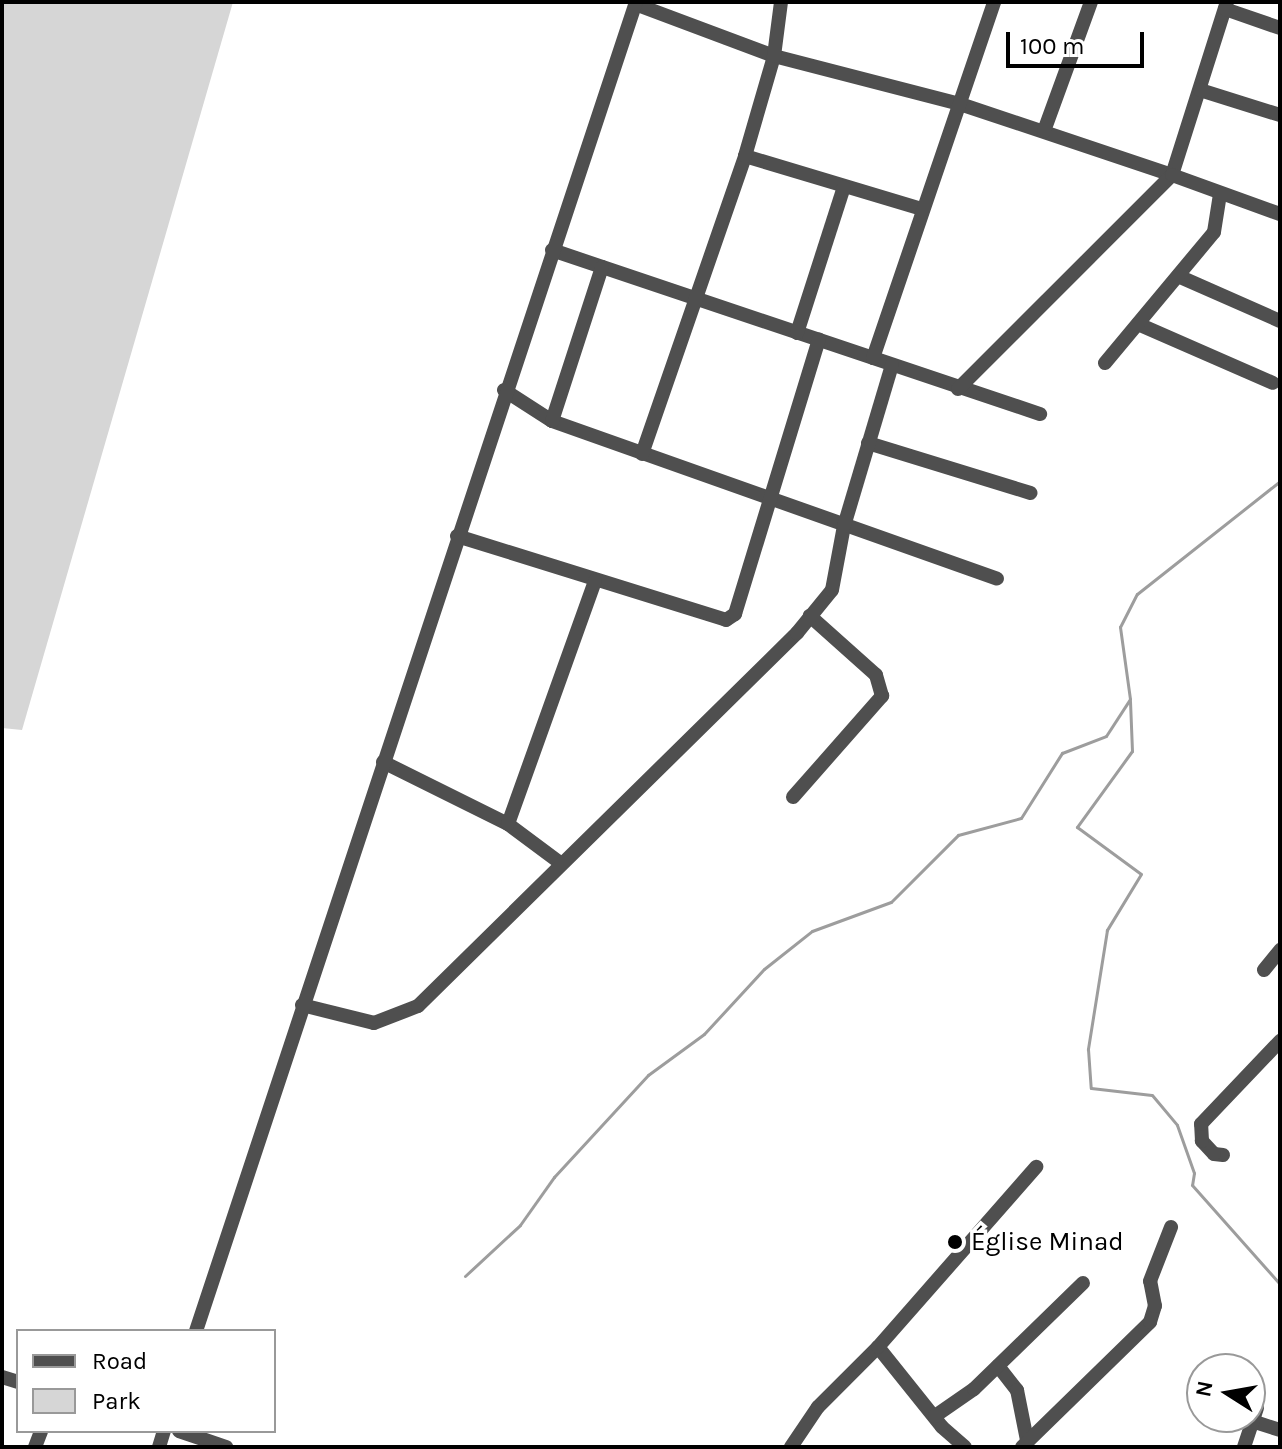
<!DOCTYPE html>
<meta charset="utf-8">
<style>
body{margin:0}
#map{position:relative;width:1282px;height:1449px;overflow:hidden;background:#fff;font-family:Karla,sans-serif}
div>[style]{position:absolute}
.green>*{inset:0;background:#d6d6d6}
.stream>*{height:3px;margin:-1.5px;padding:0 1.5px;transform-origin:1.5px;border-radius:1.5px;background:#9d9d9d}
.minor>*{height:14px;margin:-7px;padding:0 7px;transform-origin:7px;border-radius:7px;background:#4f4f4f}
.dots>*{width:22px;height:22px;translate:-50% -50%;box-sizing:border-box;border:4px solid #fff;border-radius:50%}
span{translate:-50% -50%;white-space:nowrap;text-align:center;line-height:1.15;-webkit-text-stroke:7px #fff;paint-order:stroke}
.poi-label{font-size:26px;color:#000}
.left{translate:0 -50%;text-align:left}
.frame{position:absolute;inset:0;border:4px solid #000;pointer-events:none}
.legend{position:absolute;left:16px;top:1329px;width:260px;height:104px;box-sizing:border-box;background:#fff;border:2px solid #999;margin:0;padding:10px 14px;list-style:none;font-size:24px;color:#000}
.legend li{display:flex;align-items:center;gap:16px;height:40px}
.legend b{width:40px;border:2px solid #999}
.north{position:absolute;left:1186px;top:1353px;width:80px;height:80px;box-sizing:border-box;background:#fff;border:2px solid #999;border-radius:50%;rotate:281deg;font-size:22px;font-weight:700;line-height:32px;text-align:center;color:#000}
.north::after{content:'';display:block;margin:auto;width:28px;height:36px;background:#000;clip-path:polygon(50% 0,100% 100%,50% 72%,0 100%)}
.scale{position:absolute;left:1006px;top:32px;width:138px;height:36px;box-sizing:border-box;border:4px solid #000;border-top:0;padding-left:10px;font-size:24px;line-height:28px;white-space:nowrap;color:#000;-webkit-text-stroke:6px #fff;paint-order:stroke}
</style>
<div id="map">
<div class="green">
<i style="clip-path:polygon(2px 2px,233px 2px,22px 730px,2px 728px)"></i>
</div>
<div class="stream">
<i style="left:1130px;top:701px;width:50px;rotate:87.7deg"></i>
<i style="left:1132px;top:751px;width:94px;rotate:125.9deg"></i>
<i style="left:1077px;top:827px;width:79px;rotate:36.3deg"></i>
<i style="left:1141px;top:874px;width:66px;rotate:121.3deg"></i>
<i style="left:1107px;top:930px;width:121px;rotate:99.1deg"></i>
<i style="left:1088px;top:1049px;width:39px;rotate:86deg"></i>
<i style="left:1091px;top:1088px;width:61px;rotate:6.5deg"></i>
<i style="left:1152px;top:1095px;width:39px;rotate:50deg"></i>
<i style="left:1177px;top:1125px;width:51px;rotate:70.5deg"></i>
<i style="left:1194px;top:1173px;width:12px;rotate:99deg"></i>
<i style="left:1192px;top:1185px;width:132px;rotate:48.4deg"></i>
<i style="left:465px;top:1276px;width:75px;rotate:-42.8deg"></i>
<i style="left:520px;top:1225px;width:59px;rotate:-54.7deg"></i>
<i style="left:554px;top:1177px;width:139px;rotate:-47.3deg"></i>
<i style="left:648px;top:1075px;width:69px;rotate:-36.2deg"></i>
<i style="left:704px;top:1034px;width:88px;rotate:-47.3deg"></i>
<i style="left:764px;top:969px;width:61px;rotate:-38.4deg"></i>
<i style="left:812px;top:931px;width:84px;rotate:-20.2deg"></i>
<i style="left:891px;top:902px;width:95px;rotate:-45deg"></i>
<i style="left:958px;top:835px;width:65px;rotate:-15.1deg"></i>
<i style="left:1021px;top:818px;width:77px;rotate:-57.8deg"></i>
<i style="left:1062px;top:753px;width:47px;rotate:-21.1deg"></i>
<i style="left:1106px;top:736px;width:44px;rotate:-57deg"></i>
<i style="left:1130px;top:699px;width:73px;rotate:-97.9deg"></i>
<i style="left:1120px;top:627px;width:37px;rotate:-63deg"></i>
<i style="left:1137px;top:594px;width:182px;rotate:-38.3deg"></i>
</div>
<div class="minor">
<i style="left:635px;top:4px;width:148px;rotate:20.5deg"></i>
<i style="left:774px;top:56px;width:192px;rotate:14.5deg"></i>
<i style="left:960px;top:104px;width:224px;rotate:18.5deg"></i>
<i style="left:1172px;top:175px;width:182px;rotate:-72.4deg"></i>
<i style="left:1225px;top:9px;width:58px;rotate:19.1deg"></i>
<i style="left:1200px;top:90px;width:84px;rotate:17.4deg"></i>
<i style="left:1044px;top:131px;width:137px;rotate:-70deg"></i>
<i style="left:745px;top:156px;width:185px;rotate:16.7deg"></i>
<i style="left:552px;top:250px;width:515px;rotate:18.58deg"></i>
<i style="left:1178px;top:276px;width:111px;rotate:23.8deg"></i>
<i style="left:1138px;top:324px;width:147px;rotate:23.6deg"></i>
<i style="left:797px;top:333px;width:153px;rotate:-72.2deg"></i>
<i style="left:873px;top:358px;width:376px;rotate:-71.2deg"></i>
<i style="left:1105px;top:363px;width:170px;rotate:-50.2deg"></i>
<i style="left:1214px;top:232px;width:39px;rotate:-81deg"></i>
<i style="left:958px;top:389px;width:303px;rotate:-45deg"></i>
<i style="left:1172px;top:175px;width:115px;rotate:19.9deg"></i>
<i style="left:504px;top:390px;width:57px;rotate:32.9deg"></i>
<i style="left:552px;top:421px;width:472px;rotate:19.5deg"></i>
<i style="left:552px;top:421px;width:162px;rotate:-72deg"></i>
<i style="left:868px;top:443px;width:170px;rotate:17.1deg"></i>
<i style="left:642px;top:454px;width:315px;rotate:-70.9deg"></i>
<i style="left:745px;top:156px;width:104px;rotate:-73.8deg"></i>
<i style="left:774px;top:56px;width:54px;rotate:-82.6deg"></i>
<i style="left:457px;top:536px;width:282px;rotate:17.3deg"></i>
<i style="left:726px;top:620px;width:11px;rotate:-34deg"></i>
<i style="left:735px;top:614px;width:287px;rotate:-73deg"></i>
<i style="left:383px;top:762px;width:140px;rotate:26.4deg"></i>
<i style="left:508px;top:824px;width:64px;rotate:36.7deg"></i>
<i style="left:793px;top:797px;width:135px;rotate:-48.6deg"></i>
<i style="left:882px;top:696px;width:22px;rotate:-106deg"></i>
<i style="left:876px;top:675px;width:89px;rotate:-138.2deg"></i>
<i style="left:508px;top:824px;width:258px;rotate:-70.3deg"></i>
<i style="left:1264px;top:970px;width:26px;rotate:-51deg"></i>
<i style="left:302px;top:1005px;width:74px;rotate:14deg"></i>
<i style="left:374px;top:1023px;width:47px;rotate:-21.1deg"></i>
<i style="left:418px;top:1006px;width:532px;rotate:-44.54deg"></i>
<i style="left:797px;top:633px;width:55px;rotate:-50.9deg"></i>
<i style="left:832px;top:590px;width:65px;rotate:-79.4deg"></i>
<i style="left:844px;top:526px;width:168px;rotate:-73.4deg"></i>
<i style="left:1223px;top:1155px;width:9px;rotate:-174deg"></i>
<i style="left:1214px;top:1154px;width:18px;rotate:-133deg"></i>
<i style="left:1202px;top:1141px;width:17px;rotate:-93deg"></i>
<i style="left:1201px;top:1124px;width:115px;rotate:-46.4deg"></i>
<i style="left:196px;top:1331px;width:1400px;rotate:-71.68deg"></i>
<i style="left:878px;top:1347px;width:102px;rotate:51.3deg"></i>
<i style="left:942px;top:1427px;width:30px;rotate:41deg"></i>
<i style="left:998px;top:1366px;width:31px;rotate:52deg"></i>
<i style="left:1017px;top:1390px;width:51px;rotate:78.7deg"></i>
<i style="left:2px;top:1377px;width:17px;rotate:17deg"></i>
<i style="left:935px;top:1416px;width:47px;rotate:-34.7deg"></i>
<i style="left:974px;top:1389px;width:152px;rotate:-44.2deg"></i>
<i style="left:1252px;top:1421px;width:29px;rotate:18deg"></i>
<i style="left:179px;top:1431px;width:50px;rotate:18.8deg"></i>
<i style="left:35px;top:1447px;width:17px;rotate:-69deg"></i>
<i style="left:159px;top:1447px;width:17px;rotate:-73deg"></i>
<i style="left:791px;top:1447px;width:48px;rotate:-56deg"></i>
<i style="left:818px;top:1407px;width:85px;rotate:-45deg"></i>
<i style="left:878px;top:1347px;width:240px;rotate:-48.7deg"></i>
<i style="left:1022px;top:1447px;width:179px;rotate:-44.3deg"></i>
<i style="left:1150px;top:1322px;width:17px;rotate:-73deg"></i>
<i style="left:1155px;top:1306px;width:25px;rotate:-101deg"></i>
<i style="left:1150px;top:1281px;width:58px;rotate:-68.7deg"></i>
<i style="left:1244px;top:1447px;width:41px;rotate:-71.6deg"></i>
</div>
<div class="dots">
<i style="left:955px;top:1242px;background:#000"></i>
</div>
<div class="poi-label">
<span class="left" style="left:971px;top:1242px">Église Minad</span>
</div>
<div class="frame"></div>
<ul class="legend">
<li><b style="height:10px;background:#4f4f4f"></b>Road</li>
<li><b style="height:22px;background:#d6d6d6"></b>Park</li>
</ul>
<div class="north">N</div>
<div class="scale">100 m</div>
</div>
